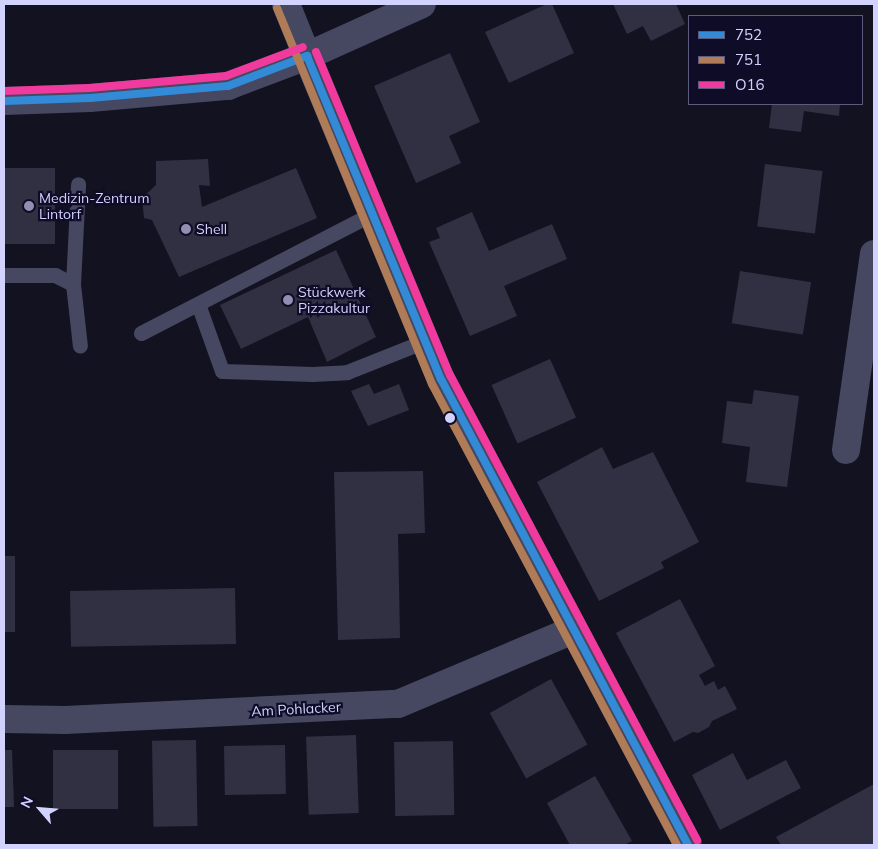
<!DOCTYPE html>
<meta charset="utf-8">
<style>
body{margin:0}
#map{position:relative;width:878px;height:849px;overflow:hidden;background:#131220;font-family:Mulish,sans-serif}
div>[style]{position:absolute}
.building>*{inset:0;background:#313042;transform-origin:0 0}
.service>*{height:15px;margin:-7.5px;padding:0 7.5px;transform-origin:7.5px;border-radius:7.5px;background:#464761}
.minor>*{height:28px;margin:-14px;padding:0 14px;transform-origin:14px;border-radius:14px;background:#464761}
.tertiary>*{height:28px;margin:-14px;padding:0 14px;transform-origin:14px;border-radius:14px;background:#464761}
.bus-1>*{height:8px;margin:-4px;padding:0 4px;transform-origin:4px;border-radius:4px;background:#338bd7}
.bus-2>*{height:8px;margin:-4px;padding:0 4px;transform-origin:4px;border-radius:4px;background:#b07c57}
.bus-3>*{height:8px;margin:-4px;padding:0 4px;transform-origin:4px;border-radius:4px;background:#f13a9d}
.dots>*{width:14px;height:14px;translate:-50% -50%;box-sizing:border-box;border:2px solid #0e0c26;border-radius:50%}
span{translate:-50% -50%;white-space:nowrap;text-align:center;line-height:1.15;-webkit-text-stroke:4.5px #0e0c26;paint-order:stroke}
.poi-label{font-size:14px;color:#d2d2ff}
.left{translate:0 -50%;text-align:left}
.street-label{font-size:14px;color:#d2d2ff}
.frame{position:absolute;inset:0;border:5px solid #d2d2ff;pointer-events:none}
.legend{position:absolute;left:688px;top:15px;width:175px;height:90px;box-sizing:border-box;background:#0e0c26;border:1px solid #5c5b7d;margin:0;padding:6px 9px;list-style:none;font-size:15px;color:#d2d2ff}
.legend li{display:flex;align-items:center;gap:10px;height:25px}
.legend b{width:25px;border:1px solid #5c5b7d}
.north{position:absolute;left:15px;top:784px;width:50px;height:50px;-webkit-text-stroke:4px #0e0c26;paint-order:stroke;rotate:297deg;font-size:14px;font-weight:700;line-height:20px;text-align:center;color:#d2d2ff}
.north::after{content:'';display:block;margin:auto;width:18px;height:22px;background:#d2d2ff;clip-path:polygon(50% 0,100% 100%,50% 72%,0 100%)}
</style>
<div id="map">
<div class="building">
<i style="clip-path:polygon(547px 4px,552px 4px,574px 53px,509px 83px,485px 32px)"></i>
<i style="clip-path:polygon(613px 4px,676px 4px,685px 24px,651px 41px,643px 26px,627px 34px)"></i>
<i style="clip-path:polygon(450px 53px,480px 122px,449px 136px,461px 163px,416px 183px,374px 86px)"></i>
<i style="clip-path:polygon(772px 104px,840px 104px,839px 116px,804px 111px,801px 132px,769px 128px)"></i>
<i style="clip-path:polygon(208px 159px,210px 186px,199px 185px,202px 207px,296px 168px,317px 218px,179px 277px,152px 220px,144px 218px,142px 198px,156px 185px,156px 161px)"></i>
<i style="left:765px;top:164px;width:58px;height:63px;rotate:7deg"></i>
<i style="left:4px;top:168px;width:51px;height:76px"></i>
<i style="clip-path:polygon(472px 212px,489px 251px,552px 224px,567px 259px,504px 286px,517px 316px,470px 336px,429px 242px,440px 238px,436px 228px)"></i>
<i style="clip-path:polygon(336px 250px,376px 337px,327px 362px,308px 317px,241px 349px,220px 305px)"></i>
<i style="left:740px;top:271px;width:72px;height:53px;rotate:9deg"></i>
<i style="left:550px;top:359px;width:64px;height:64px;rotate:66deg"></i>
<i style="clip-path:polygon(369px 384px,374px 394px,399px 384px,409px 410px,368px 426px,351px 391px)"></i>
<i style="clip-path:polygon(754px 390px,799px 396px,787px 487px,746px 482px,750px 447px,722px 443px,727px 401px,752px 404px)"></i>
<i style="clip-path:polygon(602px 447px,613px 469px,653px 452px,699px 542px,661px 562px,664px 568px,599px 601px,537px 482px)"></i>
<i style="clip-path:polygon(423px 471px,425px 533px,398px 534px,400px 638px,338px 640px,334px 472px)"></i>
<i style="left:4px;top:556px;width:11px;height:76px"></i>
<i style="left:235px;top:588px;width:56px;height:165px;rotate:89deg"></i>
<i style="clip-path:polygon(680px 599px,715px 666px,699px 675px,705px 686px,714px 681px,718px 690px,725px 686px,737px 709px,712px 721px,709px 727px,698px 733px,693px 732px,674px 742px,616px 633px)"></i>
<i style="left:551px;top:679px;width:75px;height:70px;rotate:61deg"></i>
<i style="left:356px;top:735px;width:78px;height:50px;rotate:88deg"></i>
<i style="left:196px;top:740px;width:86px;height:44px;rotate:89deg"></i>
<i style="left:453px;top:741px;width:74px;height:59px;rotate:89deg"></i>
<i style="left:285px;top:745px;width:49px;height:61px;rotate:89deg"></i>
<i style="clip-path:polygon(4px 750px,12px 750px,14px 807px,4px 807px)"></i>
<i style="left:53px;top:750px;width:65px;height:59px"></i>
<i style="clip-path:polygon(733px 753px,747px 780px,786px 760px,801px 788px,720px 830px,692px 775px)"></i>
<i style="clip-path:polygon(595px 776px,632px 841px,624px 845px,570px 845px,547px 803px)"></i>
<i style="clip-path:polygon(874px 784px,874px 845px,781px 845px,776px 837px)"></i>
</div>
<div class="service">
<i style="left:4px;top:275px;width:51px"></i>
<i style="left:55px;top:275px;width:20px;rotate:27deg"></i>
<i style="left:73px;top:284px;width:62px;rotate:83.6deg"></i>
<i style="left:73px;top:284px;width:100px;rotate:-87.1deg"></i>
<i style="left:198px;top:304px;width:71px;rotate:70.3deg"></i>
<i style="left:222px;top:371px;width:90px;rotate:1.9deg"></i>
<i style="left:312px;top:374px;width:35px;rotate:-3deg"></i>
<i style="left:347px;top:372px;width:84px;rotate:-21.7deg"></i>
<i style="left:141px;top:333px;width:260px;rotate:-27.3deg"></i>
</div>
<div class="minor">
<i style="left:286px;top:4px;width:56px;rotate:68deg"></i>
<i style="left:307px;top:56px;width:126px;rotate:-24.3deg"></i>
<i style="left:846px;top:450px;width:198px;rotate:-81.9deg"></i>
<i style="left:4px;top:719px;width:61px;rotate:0.9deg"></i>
<i style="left:65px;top:720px;width:333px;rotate:-2.8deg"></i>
<i style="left:398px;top:704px;width:190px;rotate:-22.9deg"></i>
</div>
<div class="tertiary">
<i style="left:4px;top:101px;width:86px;rotate:-2deg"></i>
<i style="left:90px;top:98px;width:139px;rotate:-5deg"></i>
<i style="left:228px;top:86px;width:85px;rotate:-20.8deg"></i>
<i style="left:307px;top:56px;width:350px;rotate:67.5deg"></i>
<i style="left:441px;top:379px;width:527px;rotate:62.07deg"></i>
</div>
<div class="bus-1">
<i style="left:307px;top:56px;width:350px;rotate:67.5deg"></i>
<i style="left:441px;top:379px;width:527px;rotate:62.07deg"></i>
<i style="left:4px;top:101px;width:86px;rotate:-2deg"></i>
<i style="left:90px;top:98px;width:139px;rotate:-5deg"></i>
<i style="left:228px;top:86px;width:85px;rotate:-20.8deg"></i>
</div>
<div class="bus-2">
<i style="left:277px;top:8px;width:407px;rotate:67.6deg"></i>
<i style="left:432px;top:384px;width:522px;rotate:62.01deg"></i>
</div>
<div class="bus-3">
<i style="left:316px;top:52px;width:350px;rotate:67.5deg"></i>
<i style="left:450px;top:375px;width:527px;rotate:62.02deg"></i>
<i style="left:4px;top:91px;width:85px;rotate:-2deg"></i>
<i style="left:89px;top:88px;width:138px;rotate:-5deg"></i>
<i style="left:226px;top:76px;width:82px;rotate:-20.6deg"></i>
</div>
<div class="dots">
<i style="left:29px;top:206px;background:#8f8fb1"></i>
<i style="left:186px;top:229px;background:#8f8fb1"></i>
<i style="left:288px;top:300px;background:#8f8fb1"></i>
<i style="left:450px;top:418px;background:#d2d2ff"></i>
</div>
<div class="poi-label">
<span class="left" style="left:39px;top:206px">Medizin-Zentrum<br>Lintorf</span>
<span class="left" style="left:196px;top:229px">Shell</span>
<span class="left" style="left:298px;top:300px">Stückwerk<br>Pizzakultur</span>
</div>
<div class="street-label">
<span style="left:296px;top:709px;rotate:-3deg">Am Pohlacker</span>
</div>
<div class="frame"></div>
<ul class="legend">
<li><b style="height:6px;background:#338bd7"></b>752</li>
<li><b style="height:6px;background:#b07c57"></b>751</li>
<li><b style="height:6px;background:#f13a9d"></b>O16</li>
</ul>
<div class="north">N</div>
</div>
